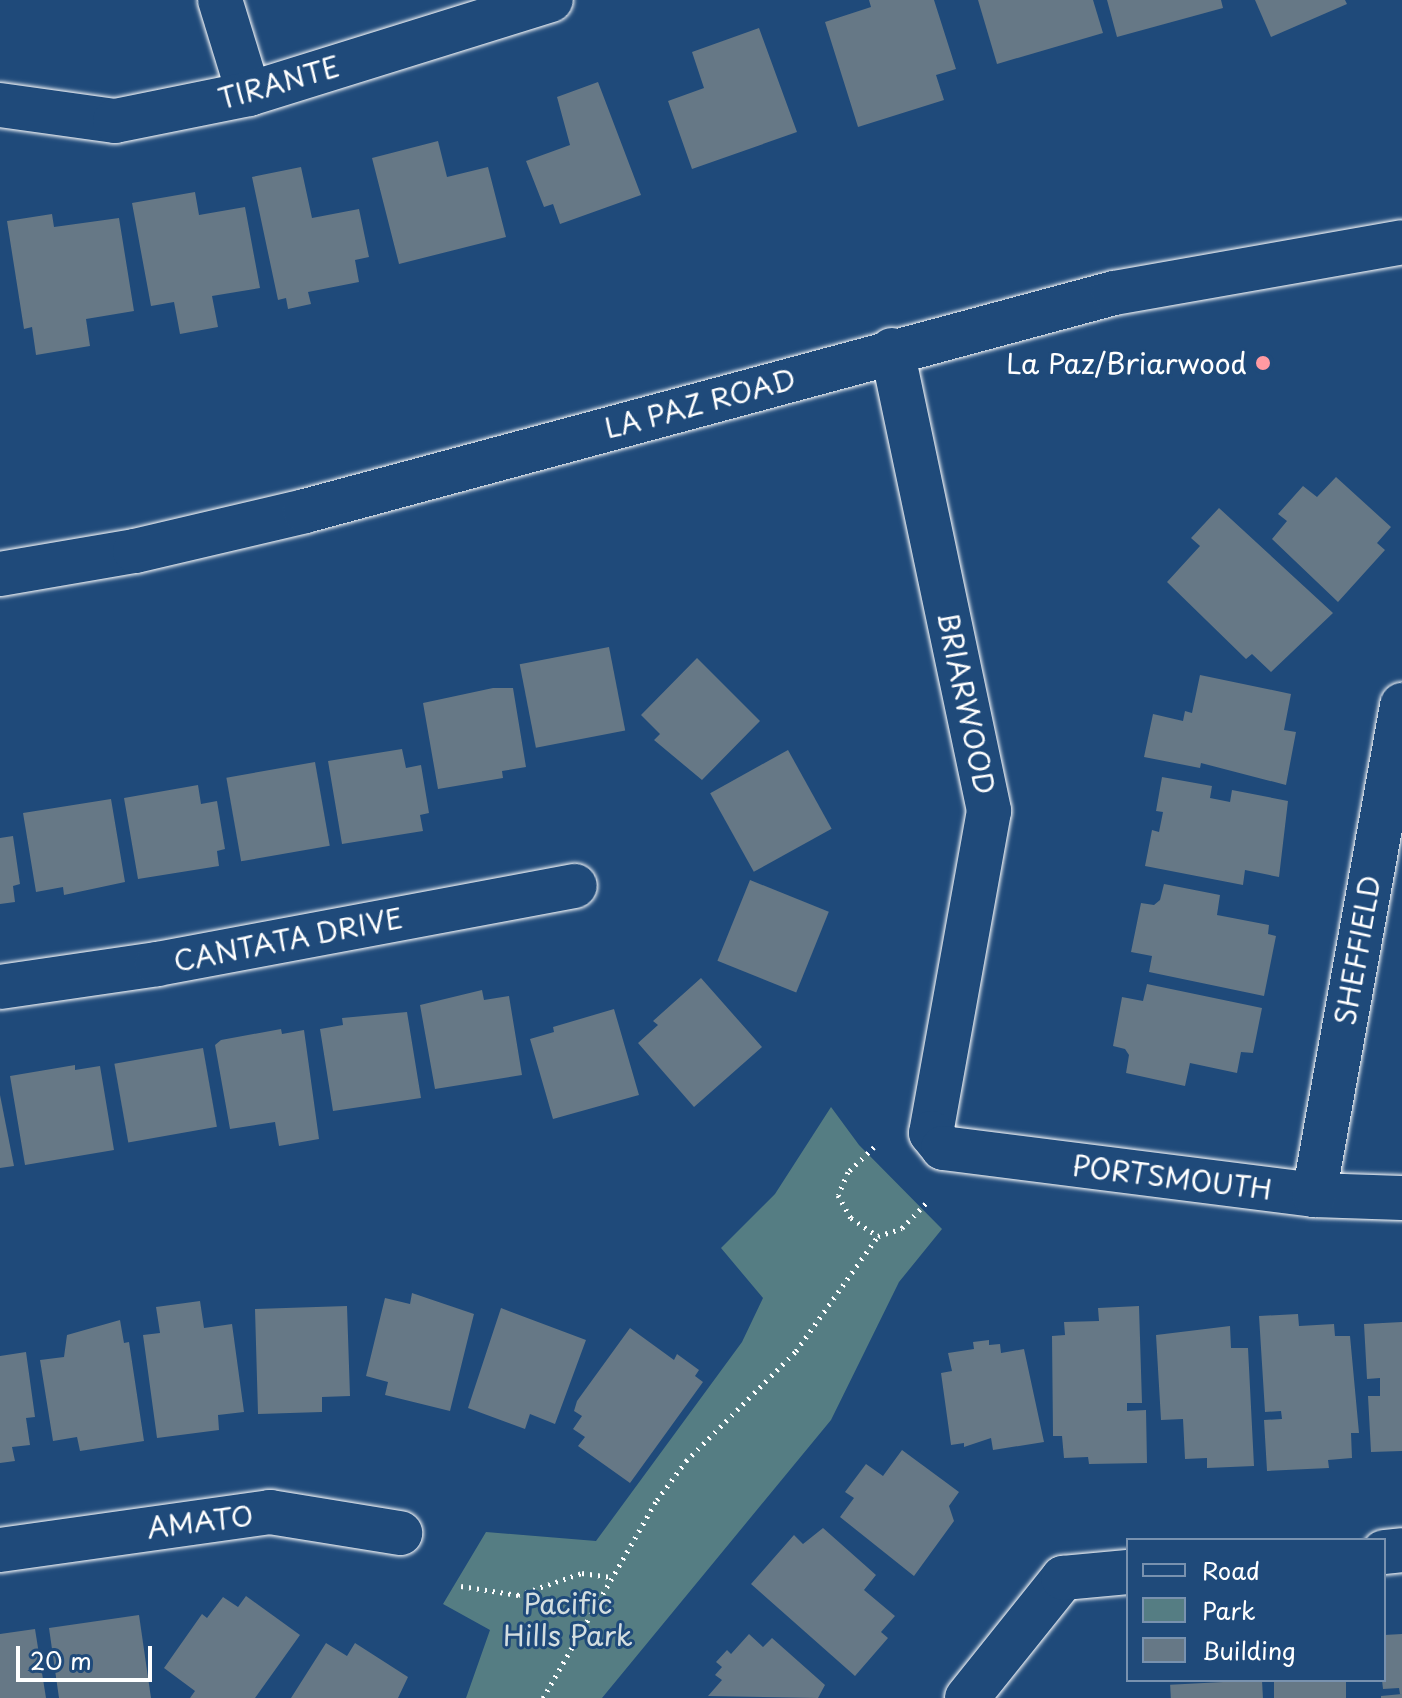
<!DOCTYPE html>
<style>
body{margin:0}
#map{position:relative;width:1402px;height:1698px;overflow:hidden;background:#1f4a7a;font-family:"Playpen Sans",sans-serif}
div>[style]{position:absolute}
.green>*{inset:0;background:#557d83}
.building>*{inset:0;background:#667886;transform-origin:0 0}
.path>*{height:5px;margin-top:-2.5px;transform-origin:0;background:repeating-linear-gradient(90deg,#fff 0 2px,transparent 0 8px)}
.roads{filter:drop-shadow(0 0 2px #fff) drop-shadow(0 0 2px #fff)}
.minor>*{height:44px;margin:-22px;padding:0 22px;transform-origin:22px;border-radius:22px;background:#1f4a7a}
.major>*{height:44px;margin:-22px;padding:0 22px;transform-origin:22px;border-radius:22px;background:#1f4a7a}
.dots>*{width:22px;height:22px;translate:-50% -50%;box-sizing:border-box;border:4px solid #1f4a7a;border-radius:50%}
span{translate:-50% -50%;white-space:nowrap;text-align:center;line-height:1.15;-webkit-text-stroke:6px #1f4a7a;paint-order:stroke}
.street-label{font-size:28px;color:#fff}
.poi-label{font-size:28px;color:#fff}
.right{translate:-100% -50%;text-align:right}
.park-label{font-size:28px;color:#d4dee0}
.legend{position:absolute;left:1126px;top:1538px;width:260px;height:144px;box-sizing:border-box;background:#1f4a7a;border:2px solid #7992af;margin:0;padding:10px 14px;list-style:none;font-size:24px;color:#fff}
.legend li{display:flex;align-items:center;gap:16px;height:40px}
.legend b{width:40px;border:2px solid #7992af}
.scale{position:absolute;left:16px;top:1646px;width:136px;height:36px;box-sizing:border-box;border:4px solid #fff;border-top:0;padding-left:10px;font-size:24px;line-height:28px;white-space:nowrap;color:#fff;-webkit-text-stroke:6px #1f4a7a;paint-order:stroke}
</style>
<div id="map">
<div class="green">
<i style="clip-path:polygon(831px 1107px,859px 1145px,942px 1229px,899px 1282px,831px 1420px,602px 1698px,466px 1698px,490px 1630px,443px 1604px,486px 1532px,596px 1541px,742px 1342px,763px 1298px,721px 1248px,775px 1194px)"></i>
</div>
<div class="building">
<i style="clip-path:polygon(869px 0,934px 0,956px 69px,936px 75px,944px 100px,858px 127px,825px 22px,871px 7px)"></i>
<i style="clip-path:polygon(978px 0,1093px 0,1103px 33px,997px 64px)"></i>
<i style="clip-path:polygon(1107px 0,1221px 0,1223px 8px,1117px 37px)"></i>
<i style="clip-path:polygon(1255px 0,1345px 0,1347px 4px,1271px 37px)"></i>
<i style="clip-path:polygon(759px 28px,797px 132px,692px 169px,668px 101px,704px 88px,692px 52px)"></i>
<i style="clip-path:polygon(598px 82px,641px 195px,560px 224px,553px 204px,544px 207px,526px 161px,570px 145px,557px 97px)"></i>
<i style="clip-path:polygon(438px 141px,447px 177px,488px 167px,506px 237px,399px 264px,372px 158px)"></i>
<i style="clip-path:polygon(301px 167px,312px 218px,359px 209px,369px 257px,355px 260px,359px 282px,308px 292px,311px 304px,288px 309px,286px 298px,278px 300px,252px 177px)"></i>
<i style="clip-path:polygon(195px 192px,199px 215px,245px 207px,260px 288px,212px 296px,218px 327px,180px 334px,174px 302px,151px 306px,132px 203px)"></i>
<i style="clip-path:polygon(52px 214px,54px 227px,119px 218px,134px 311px,86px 319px,90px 346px,36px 355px,32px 327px,24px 329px,7px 221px)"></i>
<i style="clip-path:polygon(1336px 477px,1391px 527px,1377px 543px,1385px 550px,1338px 602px,1272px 539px,1287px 521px,1278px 514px,1303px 486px,1317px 497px)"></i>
<i style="clip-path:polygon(1219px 508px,1333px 613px,1271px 672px,1252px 654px,1246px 659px,1167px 582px,1200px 546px,1191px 538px)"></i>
<i style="left:609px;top:647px;width:85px;height:91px;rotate:79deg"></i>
<i style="clip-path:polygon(697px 658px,760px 721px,702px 780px,654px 740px,660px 734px,641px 715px)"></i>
<i style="clip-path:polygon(1200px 675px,1291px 694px,1284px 730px,1296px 732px,1286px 785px,1201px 763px,1200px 768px,1144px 757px,1153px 714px,1183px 721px,1185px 711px,1192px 713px)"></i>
<i style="clip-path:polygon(493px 688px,513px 688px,526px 767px,502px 771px,503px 778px,438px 789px,423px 703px)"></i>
<i style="clip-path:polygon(402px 749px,406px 768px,421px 765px,429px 813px,420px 815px,423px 831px,342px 844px,328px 761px)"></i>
<i style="left:788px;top:750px;width:90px;height:89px;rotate:61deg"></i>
<i style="left:315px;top:762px;width:85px;height:90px;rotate:80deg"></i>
<i style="clip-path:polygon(1162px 777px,1212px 786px,1210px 798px,1230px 802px,1232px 790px,1288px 801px,1279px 877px,1245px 870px,1243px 885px,1145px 866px,1152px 830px,1159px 832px,1163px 812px,1156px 811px)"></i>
<i style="clip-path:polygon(198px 785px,201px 804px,217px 801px,225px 849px,217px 851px,219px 866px,138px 879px,124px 798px)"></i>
<i style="clip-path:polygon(111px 799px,125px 882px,64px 895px,63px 887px,36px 892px,23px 813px)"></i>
<i style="clip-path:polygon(13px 836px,20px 884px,13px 886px,15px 902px,0 904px,0 838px)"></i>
<i style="left:750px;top:880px;width:85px;height:87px;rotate:22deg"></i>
<i style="clip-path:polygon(1164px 884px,1220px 895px,1217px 915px,1269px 925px,1268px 934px,1276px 936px,1264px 996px,1149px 972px,1152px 956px,1131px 952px,1141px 903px,1154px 905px,1160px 900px)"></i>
<i style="clip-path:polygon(701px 978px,762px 1047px,694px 1107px,638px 1043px,658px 1025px,653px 1021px)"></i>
<i style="clip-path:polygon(1147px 984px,1262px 1008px,1253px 1053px,1241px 1052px,1237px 1073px,1190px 1063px,1185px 1086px,1126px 1073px,1129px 1055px,1125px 1049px,1113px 1046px,1122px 997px,1143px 1001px)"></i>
<i style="clip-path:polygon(482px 990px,484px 1000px,509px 996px,522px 1075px,435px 1089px,420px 1005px)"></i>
<i style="clip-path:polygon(614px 1009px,639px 1095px,553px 1119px,530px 1039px,554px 1032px,553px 1027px)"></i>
<i style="clip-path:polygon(407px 1012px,421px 1098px,333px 1111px,320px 1029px,343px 1025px,342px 1018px)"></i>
<i style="clip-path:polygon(281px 1029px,282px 1034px,304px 1030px,319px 1139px,279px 1146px,275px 1122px,230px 1129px,215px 1045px,221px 1040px)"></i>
<i style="left:203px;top:1048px;width:80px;height:90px;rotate:80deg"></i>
<i style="clip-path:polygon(75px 1065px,75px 1070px,100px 1066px,114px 1150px,25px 1165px,10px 1076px)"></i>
<i style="clip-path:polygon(0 1095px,14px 1166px,0 1168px)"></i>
<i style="clip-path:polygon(412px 1293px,474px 1314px,450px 1411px,385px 1395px,388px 1382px,366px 1376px,385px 1298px,410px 1304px)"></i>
<i style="clip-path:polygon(200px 1301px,204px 1328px,232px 1324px,244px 1412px,218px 1415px,219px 1430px,157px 1438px,143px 1335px,160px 1333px,156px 1307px)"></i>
<i style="clip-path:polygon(347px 1306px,350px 1396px,322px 1397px,322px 1412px,258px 1414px,255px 1309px)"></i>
<i style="clip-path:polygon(1139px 1306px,1142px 1403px,1127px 1403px,1127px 1411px,1146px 1410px,1147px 1463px,1089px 1464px,1088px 1457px,1064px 1458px,1062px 1436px,1053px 1436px,1052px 1336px,1065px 1335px,1064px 1322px,1099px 1321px,1098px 1308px)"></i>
<i style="clip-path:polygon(501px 1308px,586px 1340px,555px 1424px,530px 1414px,525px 1429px,468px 1408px)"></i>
<i style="clip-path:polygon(1298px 1314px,1299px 1326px,1334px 1324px,1335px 1336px,1350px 1336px,1359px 1433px,1351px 1433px,1352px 1458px,1328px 1460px,1329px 1468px,1267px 1471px,1264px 1420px,1282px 1419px,1281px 1411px,1265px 1412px,1259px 1316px)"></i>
<i style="clip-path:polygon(120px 1320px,124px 1343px,129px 1342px,144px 1441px,80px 1451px,77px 1437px,53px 1441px,40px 1360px,64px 1357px,67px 1335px)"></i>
<i style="clip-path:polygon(1402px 1322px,1402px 1451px,1371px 1452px,1368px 1396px,1380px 1396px,1380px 1378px,1367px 1379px,1364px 1324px)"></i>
<i style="clip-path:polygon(1230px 1326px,1231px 1348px,1248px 1348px,1254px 1466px,1207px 1468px,1207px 1458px,1185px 1459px,1183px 1419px,1161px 1420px,1156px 1335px)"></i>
<i style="clip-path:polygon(630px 1328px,674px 1360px,677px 1354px,699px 1370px,695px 1376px,703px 1382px,630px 1483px,578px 1446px,585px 1437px,573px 1429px,582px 1416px,574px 1411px,577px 1401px)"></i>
<i style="clip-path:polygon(989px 1340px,989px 1345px,1000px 1344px,1001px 1353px,1024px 1349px,1044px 1442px,993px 1450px,991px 1438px,964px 1447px,964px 1443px,951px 1445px,941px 1373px,952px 1371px,948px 1353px,974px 1349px,973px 1342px)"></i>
<i style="clip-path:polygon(26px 1352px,35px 1417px,26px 1418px,30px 1445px,12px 1447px,15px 1461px,0 1463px,0 1356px)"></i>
<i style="clip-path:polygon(902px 1450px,959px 1492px,949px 1506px,954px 1521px,914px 1576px,840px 1517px,854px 1498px,845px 1492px,866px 1464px,883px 1476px)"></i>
<i style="clip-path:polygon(823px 1528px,876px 1575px,864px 1590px,895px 1616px,881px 1632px,888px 1638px,855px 1676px,751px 1584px,794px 1535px,803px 1544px)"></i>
<i style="clip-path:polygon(246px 1596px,300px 1635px,255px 1698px,190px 1698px,195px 1691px,164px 1668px,202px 1614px,207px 1618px,223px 1597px,238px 1607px)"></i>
<i style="clip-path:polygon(139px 1615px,151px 1698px,59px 1698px,49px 1628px)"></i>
<i style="clip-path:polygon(35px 1629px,46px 1698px,0 1698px,0 1634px)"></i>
<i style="clip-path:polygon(749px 1634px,763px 1647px,772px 1638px,825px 1685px,818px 1698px,708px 1696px,722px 1680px,715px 1675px,722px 1667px,716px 1662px,727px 1650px,731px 1654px)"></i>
<i style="clip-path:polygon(1402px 1634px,1402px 1694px,1400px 1694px,1399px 1688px,1383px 1689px,1382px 1680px,1384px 1635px)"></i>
<i style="clip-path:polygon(326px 1643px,347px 1656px,355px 1643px,408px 1677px,398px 1698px,291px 1698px)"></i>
<i style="left:1262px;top:1680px;width:18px;height:92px;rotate:87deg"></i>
<i style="left:1274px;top:1680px;width:72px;height:18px"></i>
<i style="clip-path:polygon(1402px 1694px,1402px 1698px,1381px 1698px,1381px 1696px)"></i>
</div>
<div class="path">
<i style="left:874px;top:1147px;width:36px;rotate:136deg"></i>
<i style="left:848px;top:1172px;width:25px;rotate:113deg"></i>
<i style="left:838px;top:1195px;width:26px;rotate:61deg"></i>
<i style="left:851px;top:1218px;width:32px;rotate:34deg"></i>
<i style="left:878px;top:1236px;width:25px;rotate:-18deg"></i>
<i style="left:902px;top:1228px;width:35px;rotate:-46deg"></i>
<i style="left:461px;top:1586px;width:58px;rotate:9deg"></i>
<i style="left:518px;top:1595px;width:68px;rotate:-19deg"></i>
<i style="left:582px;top:1573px;width:27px;rotate:8deg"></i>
<i style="left:543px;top:1698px;width:228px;rotate:-60.1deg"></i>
<i style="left:657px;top:1500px;width:49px;rotate:-53.4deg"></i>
<i style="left:686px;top:1461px;width:156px;rotate:-45deg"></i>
<i style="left:796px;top:1351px;width:141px;rotate:-54.5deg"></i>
</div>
<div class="roads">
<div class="minor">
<i style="left:220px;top:0;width:98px;rotate:72.9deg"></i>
<i style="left:0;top:105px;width:116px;rotate:7.9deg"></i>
<i style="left:115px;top:121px;width:137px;rotate:-11.4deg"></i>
<i style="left:249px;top:94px;width:316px;rotate:-17.3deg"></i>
<i style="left:892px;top:350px;width:471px;rotate:78.1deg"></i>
<i style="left:989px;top:811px;width:327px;rotate:100.2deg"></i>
<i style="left:931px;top:1133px;width:19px;rotate:51deg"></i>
<i style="left:943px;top:1148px;width:374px;rotate:7.2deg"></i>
<i style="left:1314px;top:1195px;width:88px;rotate:2deg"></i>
<i style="left:0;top:987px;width:159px;rotate:-8.3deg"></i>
<i style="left:157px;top:964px;width:425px;rotate:-10.6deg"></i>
<i style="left:1314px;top:1195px;width:498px;rotate:-79.8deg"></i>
<i style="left:0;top:1550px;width:273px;rotate:-8deg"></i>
<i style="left:270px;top:1512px;width:132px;rotate:9.2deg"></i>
<i style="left:1384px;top:1552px;width:18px;rotate:-6deg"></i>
<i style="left:967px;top:1698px;width:154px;rotate:-51.3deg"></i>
<i style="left:1063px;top:1578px;width:65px;rotate:-5.3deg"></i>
</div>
<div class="major">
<i style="left:0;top:574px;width:137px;rotate:-9.7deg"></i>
<i style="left:135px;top:551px;width:175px;rotate:-13.2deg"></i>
<i style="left:305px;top:511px;width:838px;rotate:-15.08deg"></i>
<i style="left:1114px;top:293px;width:292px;rotate:-10deg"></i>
</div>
</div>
<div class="dots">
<i style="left:1263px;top:363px;background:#ff9aa2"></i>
</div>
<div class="street-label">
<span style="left:279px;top:82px;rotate:-16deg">TIRANTE</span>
<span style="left:700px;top:403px;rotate:-15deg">LA PAZ ROAD</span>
<span style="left:967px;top:703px;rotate:78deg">BRIARWOOD</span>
<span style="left:288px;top:939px;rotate:-11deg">CANTATA DRIVE</span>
<span style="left:1357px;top:950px;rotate:-80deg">SHEFFIELD</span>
<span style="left:1172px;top:1177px;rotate:7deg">PORTSMOUTH</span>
<span style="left:200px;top:1521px;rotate:-7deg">AMATO</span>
</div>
<div class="poi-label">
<span class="right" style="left:1247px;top:363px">La Paz/Briarwood</span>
</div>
<div class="park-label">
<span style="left:568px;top:1619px">Pacific<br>Hills Park</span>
</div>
<ul class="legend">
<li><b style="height:10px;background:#1f4a7a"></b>Road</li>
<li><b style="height:22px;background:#557d83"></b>Park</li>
<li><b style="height:22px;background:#667886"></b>Building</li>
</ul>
<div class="scale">20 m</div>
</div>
